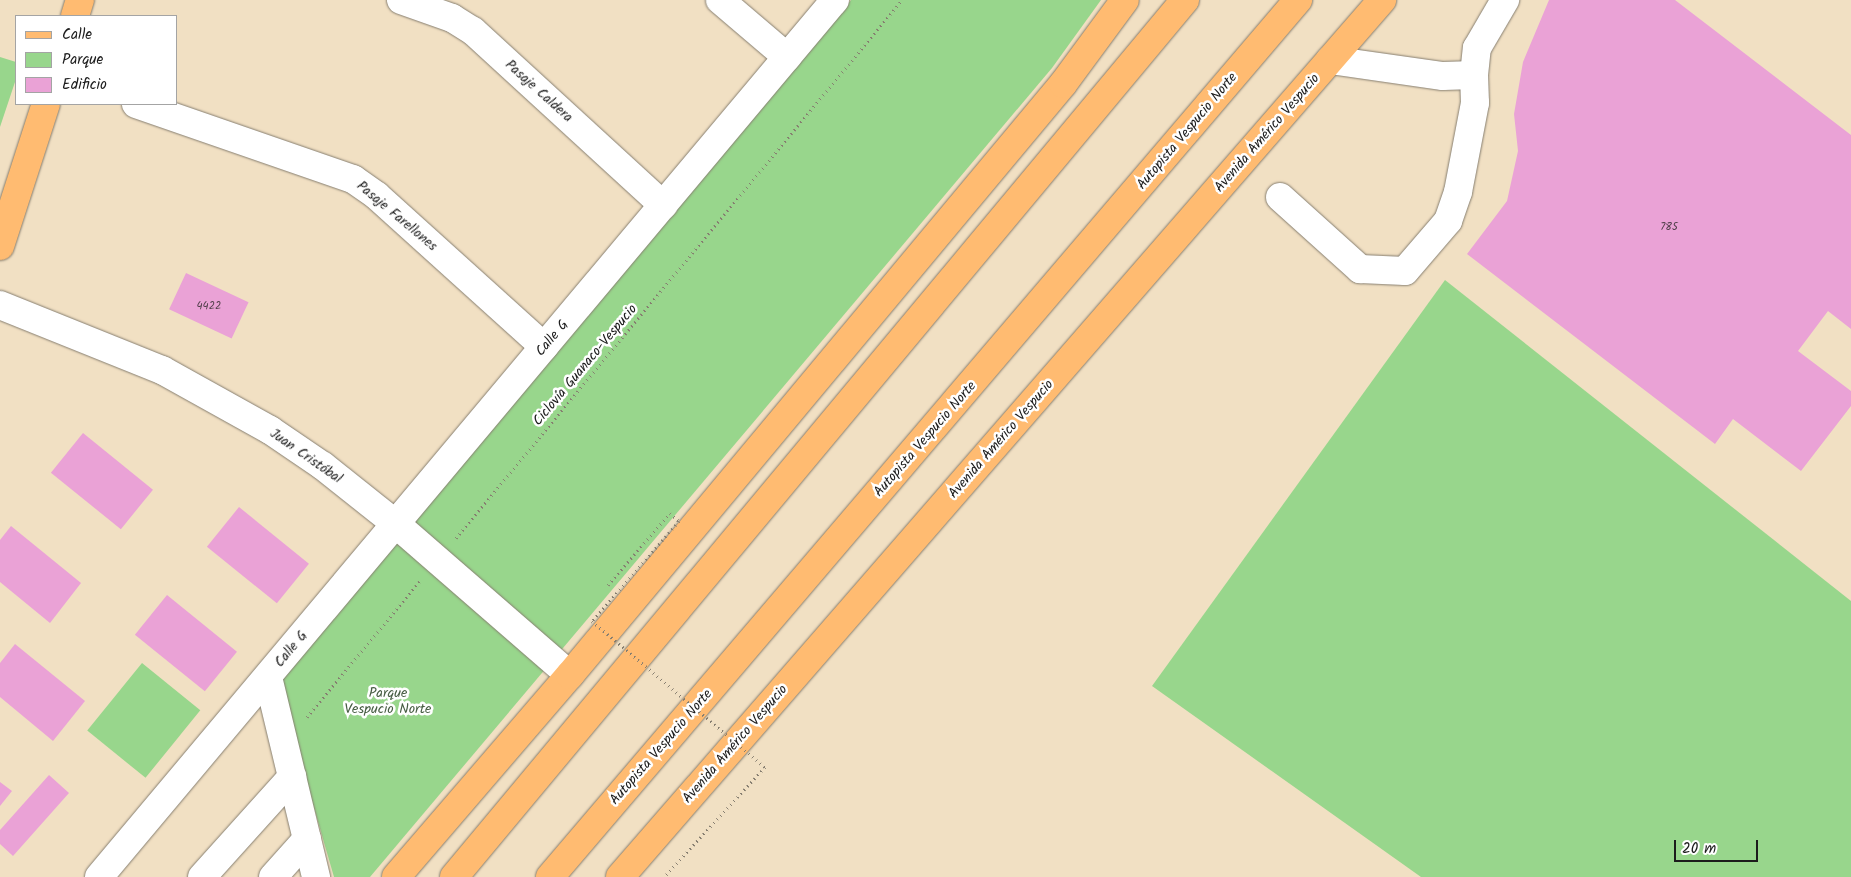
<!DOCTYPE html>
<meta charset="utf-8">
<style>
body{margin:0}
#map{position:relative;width:1851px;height:877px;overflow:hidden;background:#f1e0c3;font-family:Kalam,sans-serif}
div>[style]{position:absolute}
.green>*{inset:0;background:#98d68c;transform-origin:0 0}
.building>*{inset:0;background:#eaa2d6;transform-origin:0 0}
.path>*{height:3px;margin-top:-1.5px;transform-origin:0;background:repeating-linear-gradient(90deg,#867e70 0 1px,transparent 0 5px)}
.roads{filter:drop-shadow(0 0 1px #867e70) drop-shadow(0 0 1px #867e70)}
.minor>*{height:28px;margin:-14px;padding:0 14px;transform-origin:14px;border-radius:14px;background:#fff}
.major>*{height:28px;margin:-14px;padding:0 14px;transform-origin:14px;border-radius:14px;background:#ffbb71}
.highway>*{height:28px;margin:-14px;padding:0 14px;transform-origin:14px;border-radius:14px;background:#ffbb71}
.path-bridge>*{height:3px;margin-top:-1.5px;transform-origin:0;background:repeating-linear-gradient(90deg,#867e70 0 1px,transparent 0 5px)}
span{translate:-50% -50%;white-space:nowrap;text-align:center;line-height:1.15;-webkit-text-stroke:5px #fff;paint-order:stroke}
.number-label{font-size:11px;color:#503e4a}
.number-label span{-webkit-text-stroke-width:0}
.street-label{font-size:14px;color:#1c1c1c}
.park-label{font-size:14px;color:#475d43}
.legend{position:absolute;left:15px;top:15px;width:162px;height:90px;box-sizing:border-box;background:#fff;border:1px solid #a4a4a4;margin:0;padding:6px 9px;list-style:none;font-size:15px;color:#1c1c1c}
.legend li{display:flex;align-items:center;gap:10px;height:25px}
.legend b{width:25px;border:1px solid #a4a4a4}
.scale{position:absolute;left:1674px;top:840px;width:84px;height:22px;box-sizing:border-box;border:2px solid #1c1c1c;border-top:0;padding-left:6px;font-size:15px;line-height:18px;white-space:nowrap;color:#1c1c1c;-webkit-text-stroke:4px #fff;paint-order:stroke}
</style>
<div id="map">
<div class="green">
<i style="clip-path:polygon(851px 0,1101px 0,1052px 68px,370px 877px,334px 877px,277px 680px)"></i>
<i style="clip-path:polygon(0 57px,16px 62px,16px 79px,0 127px)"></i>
<i style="clip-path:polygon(1445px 280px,1851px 601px,1851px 877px,1421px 877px,1152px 686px)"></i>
<i style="left:142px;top:663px;width:75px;height:87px;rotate:39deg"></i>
</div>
<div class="building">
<i style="clip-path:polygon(1549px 0,1675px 0,1851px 135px,1851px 329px,1828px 311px,1798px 351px,1851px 391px,1851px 406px,1801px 471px,1733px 419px,1715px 444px,1467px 254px,1507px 201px,1518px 151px,1514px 114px,1523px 62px)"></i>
<i style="left:186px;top:273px;width:69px;height:40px;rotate:25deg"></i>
<i style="left:83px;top:433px;width:90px;height:51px;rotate:39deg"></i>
<i style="left:239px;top:507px;width:90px;height:51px;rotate:39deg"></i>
<i style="clip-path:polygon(11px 526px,81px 583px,50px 623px,0 582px,0 540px)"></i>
<i style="left:167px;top:595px;width:90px;height:51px;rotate:39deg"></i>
<i style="clip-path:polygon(15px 644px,85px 701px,53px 741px,0 697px,0 663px)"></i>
<i style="clip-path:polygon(49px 775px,69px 793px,13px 856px,0 844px,0 830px)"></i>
<i style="clip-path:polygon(0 782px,12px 791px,0 806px)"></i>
</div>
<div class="path">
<i style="left:456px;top:538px;width:699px;rotate:-50.34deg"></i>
<i style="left:307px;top:717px;width:177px;rotate:-50.3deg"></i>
</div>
<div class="roads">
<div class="minor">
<i style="left:401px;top:0;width:54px;rotate:19.4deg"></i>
<i style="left:452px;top:18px;width:25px;rotate:32deg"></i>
<i style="left:473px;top:31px;width:258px;rotate:42.5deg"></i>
<i style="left:720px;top:0;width:88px;rotate:40.4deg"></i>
<i style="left:1330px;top:60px;width:114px;rotate:8.1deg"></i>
<i style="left:1443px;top:76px;width:31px;rotate:-2deg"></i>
<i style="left:1474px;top:75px;width:27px;rotate:-84deg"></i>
<i style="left:1477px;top:48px;width:56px;rotate:-59.7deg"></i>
<i style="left:136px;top:104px;width:230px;rotate:19.1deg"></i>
<i style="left:353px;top:179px;width:29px;rotate:35deg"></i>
<i style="left:377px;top:196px;width:225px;rotate:42.1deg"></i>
<i style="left:1280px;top:197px;width:108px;rotate:42deg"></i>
<i style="left:1360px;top:269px;width:45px;rotate:2.5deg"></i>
<i style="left:1405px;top:271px;width:66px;rotate:-49.3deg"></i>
<i style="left:1448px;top:221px;width:31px;rotate:-71deg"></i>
<i style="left:1458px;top:192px;width:91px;rotate:-79.2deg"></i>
<i style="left:1475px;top:103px;width:28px;rotate:-92deg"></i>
<i style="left:0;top:305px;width:175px;rotate:21.9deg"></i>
<i style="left:162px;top:370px;width:124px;rotate:29.1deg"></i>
<i style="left:270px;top:430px;width:64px;rotate:34.2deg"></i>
<i style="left:323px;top:466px;width:93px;rotate:38.5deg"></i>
<i style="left:396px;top:524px;width:230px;rotate:41deg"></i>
<i style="left:268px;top:677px;width:206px;rotate:76.5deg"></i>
<i style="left:99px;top:877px;width:1145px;rotate:-50deg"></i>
<i style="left:202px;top:877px;width:135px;rotate:-48deg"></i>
<i style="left:273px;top:877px;width:51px;rotate:-48.2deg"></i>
</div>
<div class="major">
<i style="left:75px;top:16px;width:17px;rotate:-73deg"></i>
<i style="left:0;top:246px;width:149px;rotate:-72.1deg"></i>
<i style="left:396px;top:877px;width:267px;rotate:-49.3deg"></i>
<i style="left:570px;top:675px;width:770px;rotate:-50.17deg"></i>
<i style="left:1063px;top:84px;width:104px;rotate:-53.6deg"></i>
<i style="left:620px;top:877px;width:1162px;rotate:-49.01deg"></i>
</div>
<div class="highway">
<i style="left:454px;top:877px;width:1142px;rotate:-50.19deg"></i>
<i style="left:550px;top:877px;width:1153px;rotate:-49.54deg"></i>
</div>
</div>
<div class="path-bridge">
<i style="left:608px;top:585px;width:95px;rotate:-49.3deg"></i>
<i style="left:670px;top:513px;width:12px;rotate:42deg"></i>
<i style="left:679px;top:521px;width:133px;rotate:131deg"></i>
<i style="left:592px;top:621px;width:226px;rotate:40.2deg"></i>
<i style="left:765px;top:767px;width:149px;rotate:132.6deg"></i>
</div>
<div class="number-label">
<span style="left:1669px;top:227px">785</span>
<span style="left:209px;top:306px">4422</span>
</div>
<div class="street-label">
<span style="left:539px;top:91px;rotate:42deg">Pasaje Caldera</span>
<span style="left:1187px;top:131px;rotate:-50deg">Autopista Vespucio Norte</span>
<span style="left:1267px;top:133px;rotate:-49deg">Avenida Américo Vespucio</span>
<span style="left:397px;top:216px;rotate:40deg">Pasaje Farellones</span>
<span style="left:552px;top:338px;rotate:-50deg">Calle G</span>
<span style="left:585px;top:365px;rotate:-50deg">Ciclovía Guanaco-Vespucio</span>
<span style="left:925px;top:439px;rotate:-49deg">Autopista Vespucio Norte</span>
<span style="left:1001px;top:439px;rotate:-49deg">Avenida Américo Vespucio</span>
<span style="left:306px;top:456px;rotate:35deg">Juan Cristóbal</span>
<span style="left:291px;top:649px;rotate:-50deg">Calle G</span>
<span style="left:735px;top:744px;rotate:-49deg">Avenida Américo Vespucio</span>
<span style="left:661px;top:747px;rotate:-49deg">Autopista Vespucio Norte</span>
</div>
<div class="park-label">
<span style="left:388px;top:701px">Parque<br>Vespucio Norte</span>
</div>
<ul class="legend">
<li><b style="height:6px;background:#ffbb71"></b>Calle</li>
<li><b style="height:14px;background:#98d68c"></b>Parque</li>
<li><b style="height:14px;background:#eaa2d6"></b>Edificio</li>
</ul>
<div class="scale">20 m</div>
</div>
